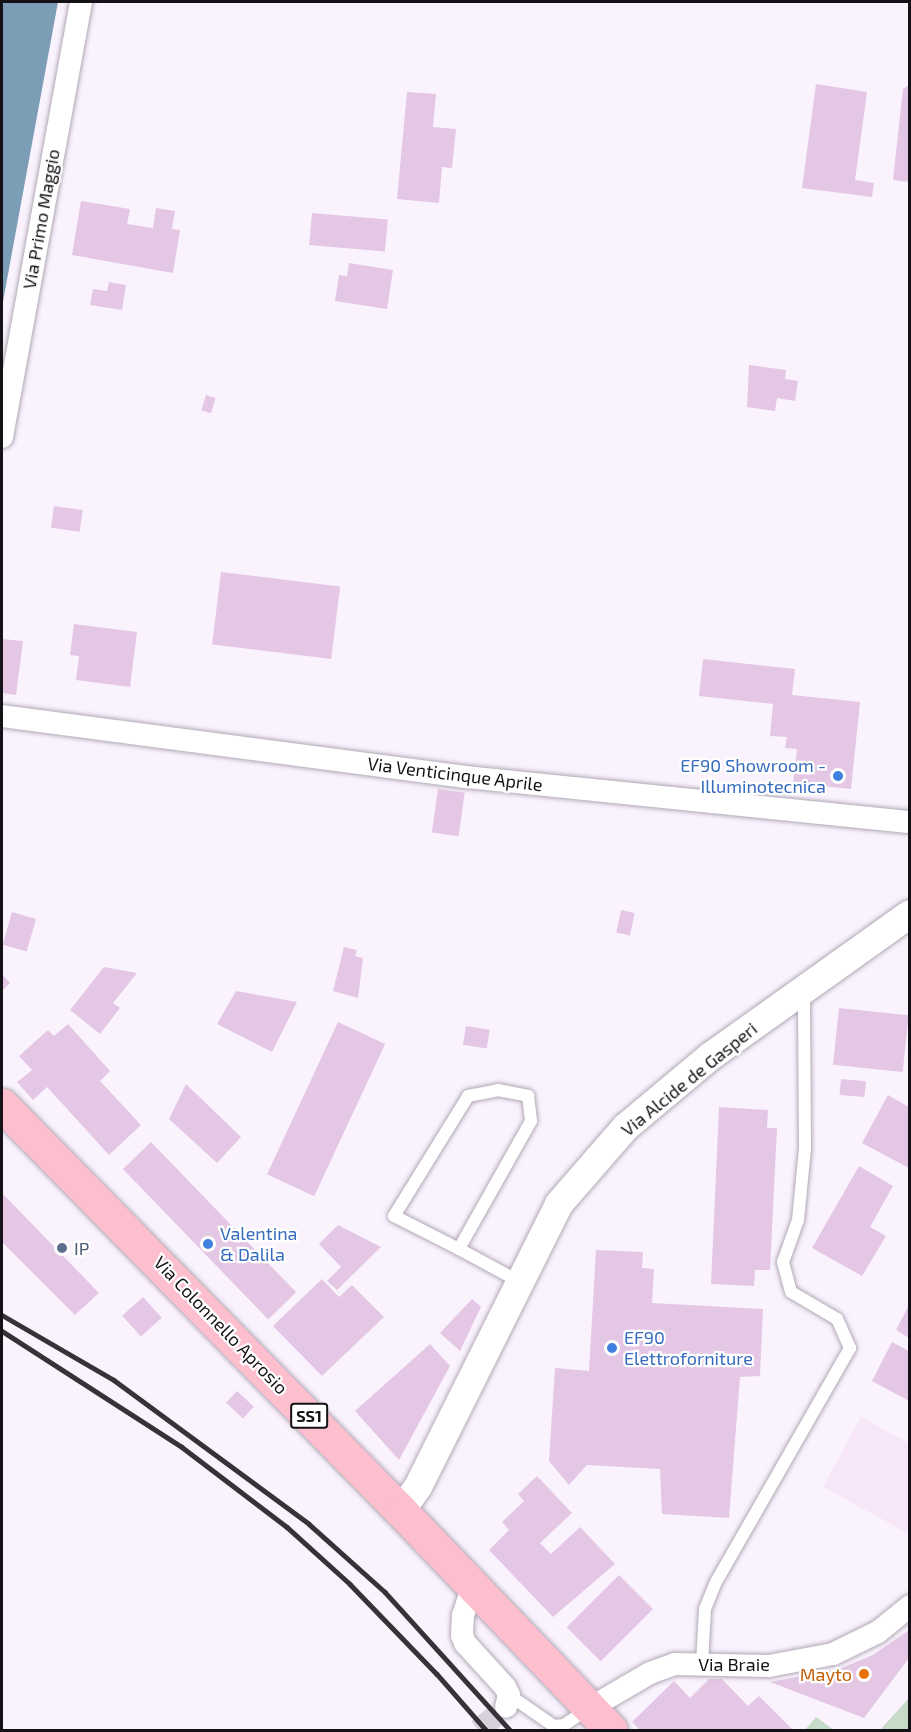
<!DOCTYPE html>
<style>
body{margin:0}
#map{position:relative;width:911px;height:1732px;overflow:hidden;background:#faf3fe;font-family:"Exo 2",sans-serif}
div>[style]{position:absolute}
.education>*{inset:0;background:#f7e6f7}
.green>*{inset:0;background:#c6dcc8}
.water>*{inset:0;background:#7b9db6}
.building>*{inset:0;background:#e4c6e5;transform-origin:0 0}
.minor-tunnel>*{height:22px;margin-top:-11px;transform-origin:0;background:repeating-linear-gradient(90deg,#d8d1db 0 22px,transparent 0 33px)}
.roads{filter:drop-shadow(0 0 2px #b1a9b5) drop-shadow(0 0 2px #b1a9b5)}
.service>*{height:12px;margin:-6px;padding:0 6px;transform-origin:6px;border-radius:6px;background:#fff}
.minor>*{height:22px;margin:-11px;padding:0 11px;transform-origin:11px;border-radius:11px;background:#fff}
.tertiary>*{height:28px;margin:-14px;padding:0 14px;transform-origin:14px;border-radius:14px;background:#fff}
.primary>*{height:33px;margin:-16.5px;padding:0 16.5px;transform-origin:16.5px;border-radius:16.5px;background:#fdbece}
.rail>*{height:4.5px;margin:-2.25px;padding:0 2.25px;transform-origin:2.25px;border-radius:2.25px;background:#363238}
.dots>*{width:16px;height:16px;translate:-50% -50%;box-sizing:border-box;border:3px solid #fff;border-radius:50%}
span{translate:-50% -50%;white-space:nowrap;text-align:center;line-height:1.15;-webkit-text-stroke:4.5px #fff;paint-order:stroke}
.shield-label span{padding:2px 4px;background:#fff;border:2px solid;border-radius:4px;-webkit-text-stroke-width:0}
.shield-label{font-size:16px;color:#151217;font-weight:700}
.street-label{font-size:18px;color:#151217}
.shop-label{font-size:18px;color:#366cbe}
.right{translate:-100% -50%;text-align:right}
.left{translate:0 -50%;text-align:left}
.service-label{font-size:18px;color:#4e5e75}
.food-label{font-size:18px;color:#c56008}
.frame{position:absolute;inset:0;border:3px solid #151217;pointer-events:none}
</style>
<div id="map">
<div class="education">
<i style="clip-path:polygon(861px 1417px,909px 1443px,909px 1534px,823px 1487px)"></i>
</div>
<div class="green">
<i style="clip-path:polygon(909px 1698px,909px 1730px,880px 1730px)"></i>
<i style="clip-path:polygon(816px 1717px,834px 1730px,805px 1730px)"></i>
</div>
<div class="water">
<i style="clip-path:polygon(2px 2px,58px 2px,2px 307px)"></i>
</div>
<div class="building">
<i style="clip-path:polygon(816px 84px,867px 92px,855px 180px,874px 183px,872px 197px,802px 188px)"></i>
<i style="clip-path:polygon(909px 85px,909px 182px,893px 180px,903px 89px)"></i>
<i style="clip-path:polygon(407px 92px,436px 94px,433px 127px,456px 129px,452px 168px,442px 167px,439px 203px,397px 199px)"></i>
<i style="clip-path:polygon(81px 201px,130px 209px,127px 224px,153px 228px,156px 208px,175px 211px,172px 229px,180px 230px,173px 273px,72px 255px)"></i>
<i style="left:312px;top:213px;width:76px;height:32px;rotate:5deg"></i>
<i style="clip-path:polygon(349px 263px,393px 270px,387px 309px,335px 301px,339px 275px,347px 276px)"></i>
<i style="clip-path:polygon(109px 282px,126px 285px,122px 310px,90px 305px,93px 289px,107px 291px)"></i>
<i style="clip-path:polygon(749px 365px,786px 370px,785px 379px,798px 381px,795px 401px,777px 398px,775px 411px,747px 407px)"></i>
<i style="left:206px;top:395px;width:10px;height:16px;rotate:17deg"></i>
<i style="left:54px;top:506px;width:29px;height:22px;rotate:8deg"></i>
<i style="left:221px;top:572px;width:120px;height:73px;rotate:7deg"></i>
<i style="clip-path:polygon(74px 624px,137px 632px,130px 687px,76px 680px,79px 656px,70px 655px)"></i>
<i style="clip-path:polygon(2px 639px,23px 641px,16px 695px,2px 693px)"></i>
<i style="clip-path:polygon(703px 659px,795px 669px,792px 695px,860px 702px,851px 789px,793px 783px,797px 749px,785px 748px,787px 737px,770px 736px,773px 704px,699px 696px)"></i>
<i style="left:438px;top:789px;width:27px;height:44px;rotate:8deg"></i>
<i style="left:621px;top:910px;width:14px;height:23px;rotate:12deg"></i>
<i style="left:12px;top:912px;width:25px;height:34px;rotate:16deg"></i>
<i style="clip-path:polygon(344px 947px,357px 950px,355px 956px,363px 958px,358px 998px,333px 991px)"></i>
<i style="clip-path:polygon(104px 967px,137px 973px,113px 1003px,120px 1008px,100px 1034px,70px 1010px)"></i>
<i style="clip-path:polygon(2px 974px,10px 983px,2px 991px)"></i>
<i style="clip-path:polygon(236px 991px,297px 1002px,272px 1052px,217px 1024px)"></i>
<i style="left:839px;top:1008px;width:70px;height:57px;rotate:6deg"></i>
<i style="left:338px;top:1022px;width:52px;height:168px;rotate:25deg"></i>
<i style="clip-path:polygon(68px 1024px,110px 1071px,100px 1081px,141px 1125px,109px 1155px,47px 1087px,33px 1100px,17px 1082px,32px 1070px,19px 1056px,48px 1030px,54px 1036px)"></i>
<i style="left:466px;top:1026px;width:24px;height:19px;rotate:9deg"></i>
<i style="left:841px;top:1079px;width:25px;height:16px;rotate:5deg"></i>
<i style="clip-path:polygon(186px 1084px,241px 1137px,217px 1163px,169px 1119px)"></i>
<i style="clip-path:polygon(888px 1095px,909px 1107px,909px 1168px,862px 1143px)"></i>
<i style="clip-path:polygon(719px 1107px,768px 1110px,767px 1128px,777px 1128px,770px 1270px,755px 1270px,754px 1286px,711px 1284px)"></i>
<i style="left:151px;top:1142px;width:209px;height:39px;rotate:46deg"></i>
<i style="clip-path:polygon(859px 1166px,893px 1186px,870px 1227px,886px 1236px,862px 1276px,812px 1248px)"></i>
<i style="clip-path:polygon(2px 1193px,99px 1293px,75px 1315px,2px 1242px)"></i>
<i style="clip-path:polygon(338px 1225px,381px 1247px,337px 1290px,327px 1281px,341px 1267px,319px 1244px)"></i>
<i style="clip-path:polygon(596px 1250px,643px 1252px,642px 1268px,654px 1269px,652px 1303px,763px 1309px,760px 1376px,740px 1377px,729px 1518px,662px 1514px,660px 1469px,587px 1465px,569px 1485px,549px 1461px,555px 1368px,589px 1371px)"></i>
<i style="clip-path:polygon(322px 1279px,339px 1297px,352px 1285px,384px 1317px,322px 1376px,273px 1326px)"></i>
<i style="left:143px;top:1297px;width:28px;height:28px;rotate:48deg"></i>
<i style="clip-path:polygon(472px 1299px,481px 1307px,460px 1351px,440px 1333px)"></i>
<i style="clip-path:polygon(909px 1305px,909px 1338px,896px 1330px)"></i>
<i style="clip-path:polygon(892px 1342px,909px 1351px,909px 1401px,872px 1381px)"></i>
<i style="clip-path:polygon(430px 1344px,450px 1366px,399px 1460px,355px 1411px)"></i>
<i style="left:237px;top:1391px;width:23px;height:16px;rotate:43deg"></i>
<i style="clip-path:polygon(537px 1476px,572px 1513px,540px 1543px,551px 1554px,580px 1527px,615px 1564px,553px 1617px,489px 1550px,509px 1530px,502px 1522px,524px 1501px,518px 1494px)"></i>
<i style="left:619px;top:1575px;width:48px;height:74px;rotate:45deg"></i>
<i style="clip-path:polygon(909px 1630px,909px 1658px,864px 1718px,770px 1682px,839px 1669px,873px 1655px)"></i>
<i style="clip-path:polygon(709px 1679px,722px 1679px,748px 1706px,759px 1696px,792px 1729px,640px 1730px,632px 1722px,674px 1681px,690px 1698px)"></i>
</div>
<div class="minor-tunnel">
<i style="left:478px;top:1730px;width:36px;rotate:-39deg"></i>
</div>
<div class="roads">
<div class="service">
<i style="left:459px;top:1249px;width:73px;rotate:-153.1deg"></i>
<i style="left:394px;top:1216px;width:141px;rotate:-58.3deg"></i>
<i style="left:468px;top:1096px;width:31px;rotate:-11deg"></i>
<i style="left:498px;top:1090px;width:31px;rotate:11deg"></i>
<i style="left:528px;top:1096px;width:25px;rotate:83deg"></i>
<i style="left:531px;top:1121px;width:147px;rotate:119.4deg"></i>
<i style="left:459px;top:1249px;width:69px;rotate:28.4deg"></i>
<i style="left:702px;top:1664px;width:55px;rotate:-86.9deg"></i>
<i style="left:705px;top:1609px;width:29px;rotate:-68deg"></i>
<i style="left:716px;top:1582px;width:270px;rotate:-60.2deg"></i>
<i style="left:850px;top:1348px;width:32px;rotate:-114deg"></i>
<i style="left:837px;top:1319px;width:53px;rotate:-149.6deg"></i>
<i style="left:791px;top:1292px;width:31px;rotate:-105deg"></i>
<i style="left:783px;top:1262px;width:45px;rotate:-70.3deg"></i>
<i style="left:798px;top:1220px;width:72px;rotate:-84.4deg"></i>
<i style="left:805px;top:1148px;width:156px;rotate:-90.4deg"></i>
<i style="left:509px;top:1695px;width:55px;rotate:34.6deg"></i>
<i style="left:554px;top:1726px;width:10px;rotate:-6deg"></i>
<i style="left:564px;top:1725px;width:30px;rotate:-34deg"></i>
</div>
<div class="minor">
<i style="left:2px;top:437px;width:442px;rotate:-79.7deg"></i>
<i style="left:2px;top:716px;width:468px;rotate:7.5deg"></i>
<i style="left:466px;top:777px;width:446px;rotate:5.8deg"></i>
<i style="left:473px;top:1585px;width:32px;rotate:108deg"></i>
<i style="left:463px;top:1615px;width:20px;rotate:93deg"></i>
<i style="left:462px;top:1635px;width:9px;rotate:69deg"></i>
<i style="left:465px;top:1643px;width:59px;rotate:47.7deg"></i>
<i style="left:505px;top:1687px;width:9px;rotate:63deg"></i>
<i style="left:509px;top:1695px;width:12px;rotate:104deg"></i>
<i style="left:590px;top:1708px;width:69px;rotate:-30.3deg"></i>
<i style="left:650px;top:1673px;width:27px;rotate:-20deg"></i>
<i style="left:675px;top:1664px;width:94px;rotate:1.2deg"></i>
<i style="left:769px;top:1666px;width:65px;rotate:-10.6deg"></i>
<i style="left:833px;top:1654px;width:50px;rotate:-26.1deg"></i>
<i style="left:878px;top:1632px;width:41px;rotate:-39.1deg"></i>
</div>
<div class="tertiary">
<i style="left:401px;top:1511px;width:29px;rotate:-55deg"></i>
<i style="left:418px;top:1487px;width:316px;rotate:-63.5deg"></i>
<i style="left:559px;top:1204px;width:102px;rotate:-49deg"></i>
<i style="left:626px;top:1127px;width:111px;rotate:-39.9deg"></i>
<i style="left:711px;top:1056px;width:244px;rotate:-35.5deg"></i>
</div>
<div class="primary">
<i style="left:2px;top:1105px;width:569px;rotate:45.5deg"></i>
<i style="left:401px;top:1511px;width:303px;rotate:46.2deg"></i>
</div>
</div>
<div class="rail">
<i style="left:2px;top:1315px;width:129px;rotate:30.1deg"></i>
<i style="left:114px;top:1380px;width:242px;rotate:36.4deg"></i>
<i style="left:309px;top:1524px;width:102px;rotate:41.8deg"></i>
<i style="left:385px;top:1592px;width:186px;rotate:47.8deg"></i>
<i style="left:2px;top:1331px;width:214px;rotate:32.8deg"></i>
<i style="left:182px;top:1447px;width:132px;rotate:37.3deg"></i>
<i style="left:287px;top:1527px;width:85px;rotate:42.1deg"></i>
<i style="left:350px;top:1584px;width:125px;rotate:46deg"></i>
<i style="left:437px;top:1674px;width:74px;rotate:48.8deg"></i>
</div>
<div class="dots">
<i style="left:838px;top:776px;background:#3f7fe0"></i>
<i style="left:208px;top:1244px;background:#3f7fe0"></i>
<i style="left:62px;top:1248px;background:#5c6f8a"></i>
<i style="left:612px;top:1348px;background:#3f7fe0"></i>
<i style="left:864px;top:1674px;background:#e8710a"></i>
</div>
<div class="shield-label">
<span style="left:309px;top:1416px">SS1</span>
</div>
<div class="street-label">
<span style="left:41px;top:219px;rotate:-80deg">Via Primo Maggio</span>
<span style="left:455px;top:774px;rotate:7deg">Via Venticinque Aprile</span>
<span style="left:689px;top:1079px;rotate:-39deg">Via Alcide de Gasperi</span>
<span style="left:221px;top:1325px;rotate:46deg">Via Colonnello Aprosio</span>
<span style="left:734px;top:1664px">Via Braie</span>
</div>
<div class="shop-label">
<span class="right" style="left:826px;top:776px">EF90 Showroom -<br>Illuminotecnica</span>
<span class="left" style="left:220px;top:1244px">Valentina<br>&amp; Dalila</span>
<span class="left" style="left:624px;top:1348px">EF90<br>Elettroforniture</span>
</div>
<div class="service-label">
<span class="left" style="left:74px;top:1248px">IP</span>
</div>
<div class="food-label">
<span class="right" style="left:852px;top:1674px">Mayto</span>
</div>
<div class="frame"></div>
</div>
